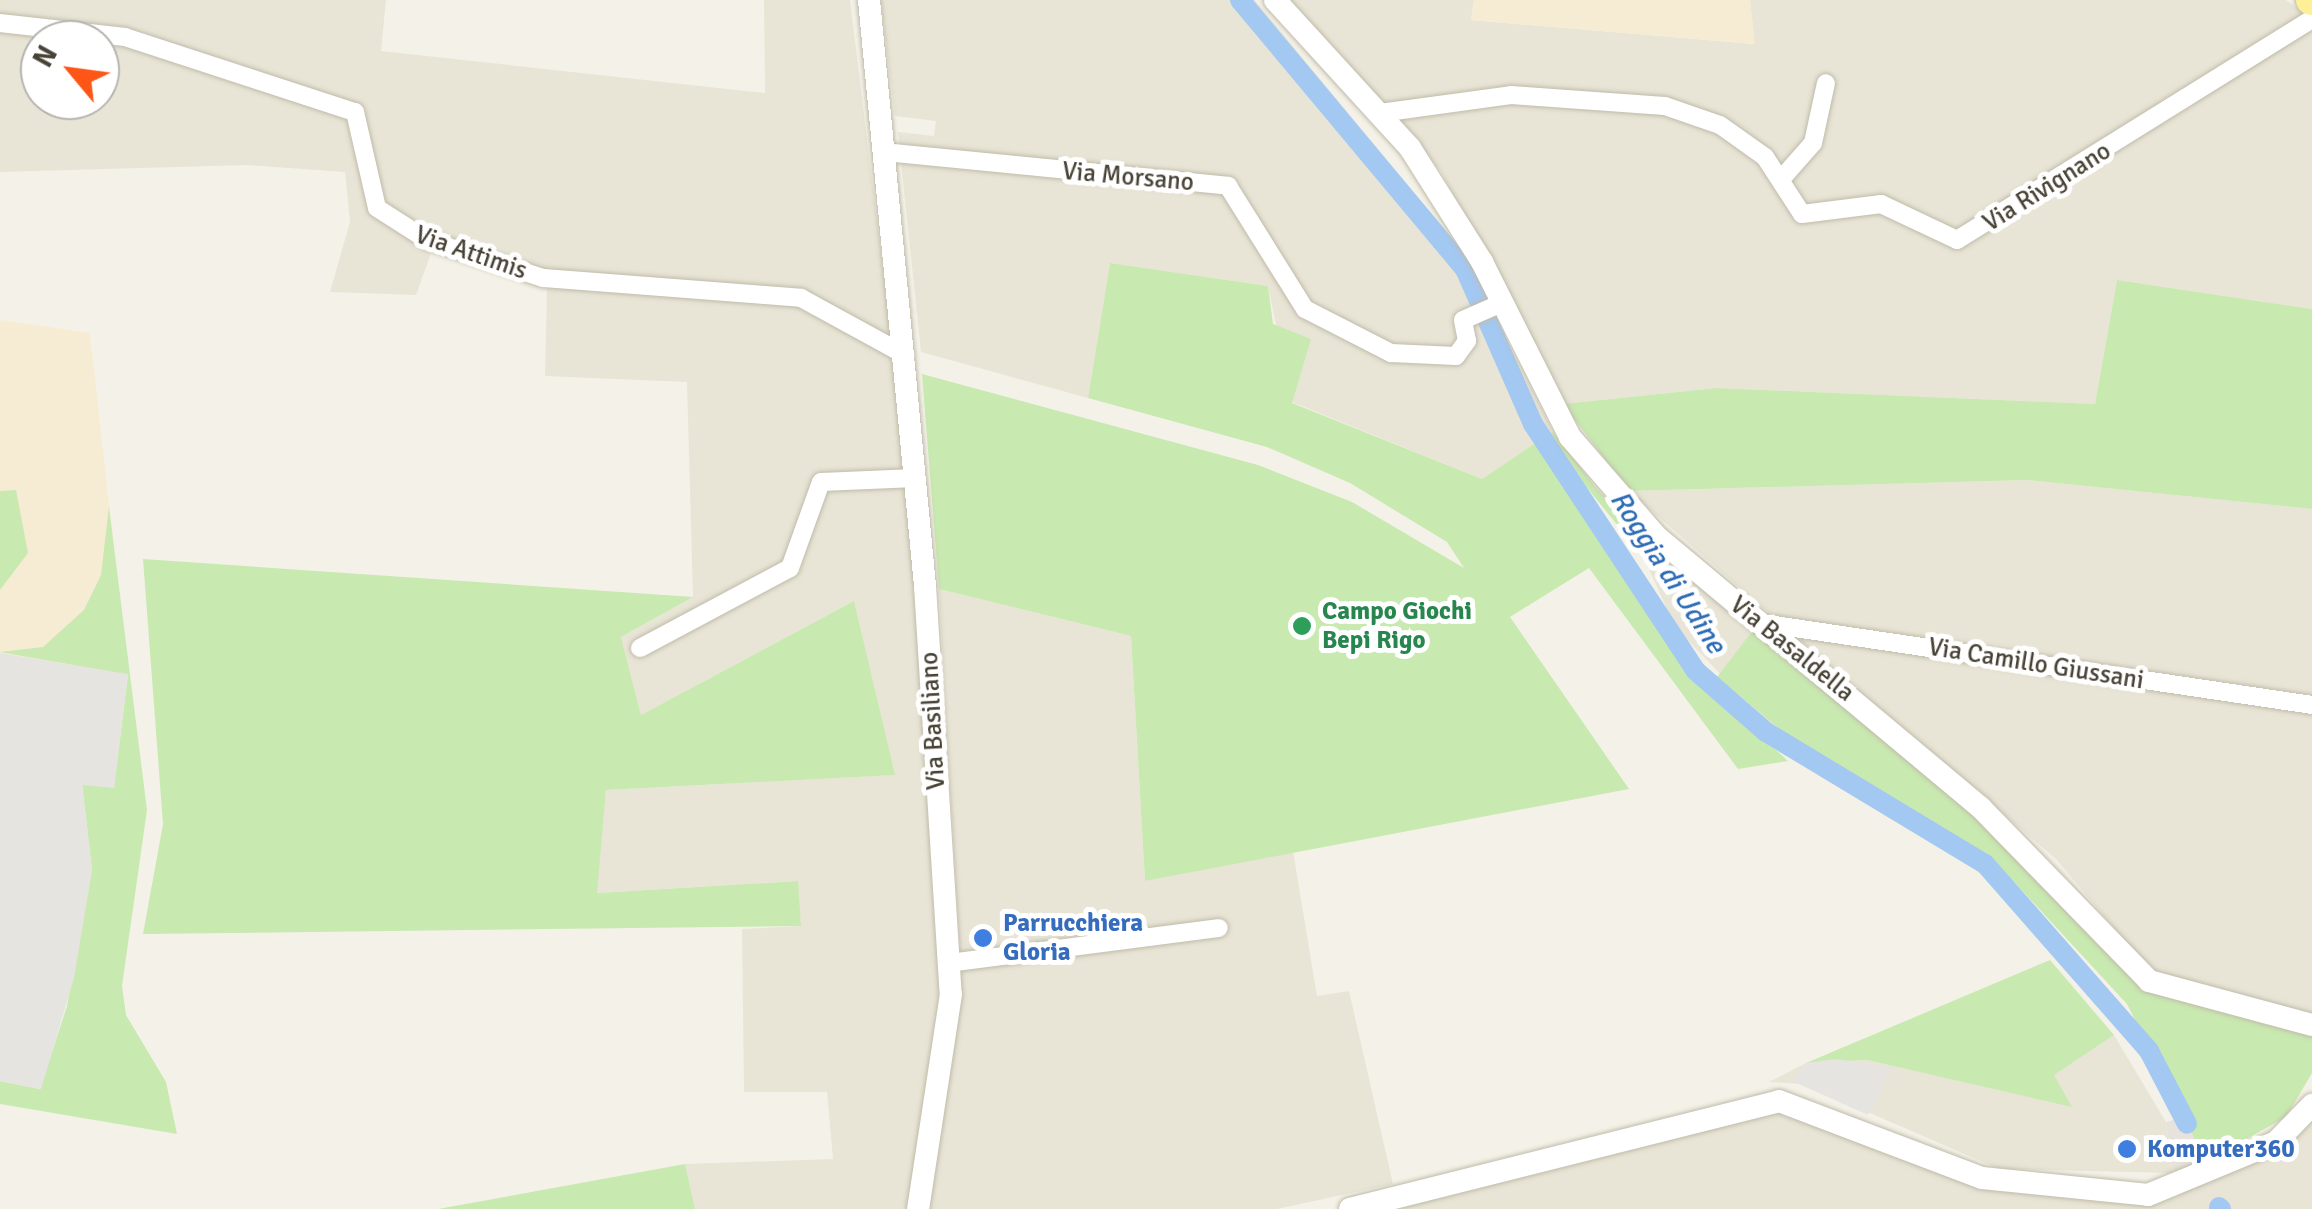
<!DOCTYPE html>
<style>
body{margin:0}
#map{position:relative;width:2312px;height:1209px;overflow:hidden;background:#f4f2e8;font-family:Signika,sans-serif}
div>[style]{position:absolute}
.residential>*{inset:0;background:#e8e5d6}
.commercial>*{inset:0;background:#f6ecd3}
.industrial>*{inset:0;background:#e7e3dc}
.green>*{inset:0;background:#c8e9b0}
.parking>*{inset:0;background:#e5e4e0}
.canal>*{height:20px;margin:-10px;padding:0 10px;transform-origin:10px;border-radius:10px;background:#a3c8f2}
.roads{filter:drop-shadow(0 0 2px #c0bbaa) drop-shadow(0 0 2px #c0bbaa)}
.minor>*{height:18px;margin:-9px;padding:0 9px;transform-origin:9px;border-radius:9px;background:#fff}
.tertiary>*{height:22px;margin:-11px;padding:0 11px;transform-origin:11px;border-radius:11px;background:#fff}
.primary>*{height:30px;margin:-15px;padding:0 15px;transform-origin:15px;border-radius:15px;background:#ffef96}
.dots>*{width:28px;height:28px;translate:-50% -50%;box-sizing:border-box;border:5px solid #fff;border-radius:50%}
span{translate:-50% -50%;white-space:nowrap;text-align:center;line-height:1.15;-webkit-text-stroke:10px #fff;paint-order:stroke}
.street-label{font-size:25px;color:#484336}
.leisure-label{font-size:25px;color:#27864d;font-weight:700}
.left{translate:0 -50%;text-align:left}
.shop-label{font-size:25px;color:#366cbe;font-weight:700}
.water-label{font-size:28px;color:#2d6bb6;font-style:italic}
.north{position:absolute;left:20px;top:20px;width:100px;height:100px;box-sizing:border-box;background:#fff;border:2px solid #b6b4af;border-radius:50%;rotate:299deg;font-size:28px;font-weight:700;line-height:40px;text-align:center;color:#484336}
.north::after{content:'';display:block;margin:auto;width:35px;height:45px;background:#fd5616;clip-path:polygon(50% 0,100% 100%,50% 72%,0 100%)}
</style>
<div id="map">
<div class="residential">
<i style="clip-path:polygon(evenodd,0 0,386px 0,381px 51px,765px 93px,764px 0,850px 0,907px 466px,941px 985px,908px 1209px,695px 1209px,685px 1164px,833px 1159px,827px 1092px,744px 1092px,742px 929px,801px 926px,797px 881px,596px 893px,606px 790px,894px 775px,854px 601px,641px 715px,621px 637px,693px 597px,687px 382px,545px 376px,547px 287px,431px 253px,416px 295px,330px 292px,350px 222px,345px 172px,247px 165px,0 172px,0 0,40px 40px,100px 40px,100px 100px,40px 100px,40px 40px)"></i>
<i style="clip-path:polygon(881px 0,1255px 0,1466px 256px,1553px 432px,1482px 479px,1292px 402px,1268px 286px,1110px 263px,1088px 398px,921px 352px,898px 132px,934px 136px,936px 121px,895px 116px)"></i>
<i style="clip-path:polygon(1287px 0,1474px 0,1471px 20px,1754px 44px,1750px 0,2286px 0,2312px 19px,2312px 309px,2117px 280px,2095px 404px,1716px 388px,1563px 404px,1441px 171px)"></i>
<i style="clip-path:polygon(2027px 480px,2312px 509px,2312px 695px,1771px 615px,1629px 491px)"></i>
<i style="clip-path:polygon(1658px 551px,1928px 772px,1806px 750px,1769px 724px,1675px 627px,1644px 558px)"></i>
<i style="clip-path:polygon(939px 589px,1131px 636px,1145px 881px,1293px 851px,1317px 996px,1349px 991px,1393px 1184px,1277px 1209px,926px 1209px,961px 971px)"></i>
<i style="clip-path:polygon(1793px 634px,2312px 712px,2312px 1016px,2155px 977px,2056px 859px)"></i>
<i style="clip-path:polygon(2114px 1035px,2166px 1122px,2173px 1173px,1999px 1169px,1803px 1084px,1769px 1082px,1806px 1063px,1867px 1060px,2071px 1106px,2053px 1075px)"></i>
<i style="clip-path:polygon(1781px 1106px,1926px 1167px,2141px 1199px,2312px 1111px,2312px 1209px,1378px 1209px)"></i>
</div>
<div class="commercial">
<i style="clip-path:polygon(1474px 0,1750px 0,1755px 44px,1471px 20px)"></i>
<i style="clip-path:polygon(0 320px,90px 333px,128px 674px,0 653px)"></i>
</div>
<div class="industrial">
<i style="clip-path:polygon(2191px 1115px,2206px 1161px,2173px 1173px,2166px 1122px)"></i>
</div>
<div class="green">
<i style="clip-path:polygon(1110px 263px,1268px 286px,1273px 324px,1311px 339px,1292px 403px,1482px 479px,1537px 442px,1685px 666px,1788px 761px,1738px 769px,1589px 568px,1510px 617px,1629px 789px,1145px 881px,1131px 636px,939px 589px,922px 374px,1258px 465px,1352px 502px,1464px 568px,1447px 542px,1350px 483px,1267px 447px,1088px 398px)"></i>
<i style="clip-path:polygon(2117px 280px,2312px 309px,2312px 509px,2027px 480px,1629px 491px,1563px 404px,1716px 388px,2095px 404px)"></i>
<i style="clip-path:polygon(1553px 432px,1597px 489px,1658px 551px,1644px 558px,1546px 437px)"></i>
<i style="clip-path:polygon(16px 490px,28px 553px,0 590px,0 491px)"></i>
<i style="clip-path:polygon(109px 507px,147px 810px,122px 986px,126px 1015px,166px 1082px,177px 1134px,0 1104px,0 1081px,40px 1089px,67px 1006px,92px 870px,82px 784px,114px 787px,128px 675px,0 652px,43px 647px,84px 610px,101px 575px)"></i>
<i style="clip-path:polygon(143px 559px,693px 597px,621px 637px,641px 715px,854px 601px,895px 775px,606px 790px,597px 893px,798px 881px,801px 926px,143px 934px,163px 824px)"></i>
<i style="clip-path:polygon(1754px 629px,2015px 851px,2150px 991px,2312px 1027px,2312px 1073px,2286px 1117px,2206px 1161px,2127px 1004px,2016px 884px,1969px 844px,1805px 750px,1717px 677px)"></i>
<i style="clip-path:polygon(2050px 960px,2114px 1035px,2054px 1075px,2072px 1107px,1867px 1060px,1806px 1063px)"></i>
<i style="clip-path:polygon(685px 1164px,695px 1209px,438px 1209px)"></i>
</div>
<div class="parking">
<i style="clip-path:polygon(0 653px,128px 674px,114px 788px,82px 785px,92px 870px,74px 978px,41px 1089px,0 1081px)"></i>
<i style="clip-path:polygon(1835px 1059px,1893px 1067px,1868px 1115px,1792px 1081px,1806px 1063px)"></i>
</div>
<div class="canal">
<i style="left:1240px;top:0;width:351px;rotate:50.1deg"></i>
<i style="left:1465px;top:269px;width:169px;rotate:66.3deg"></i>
<i style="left:1533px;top:424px;width:296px;rotate:56.6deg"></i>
<i style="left:1696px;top:671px;width:93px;rotate:41.1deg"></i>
<i style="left:1766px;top:732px;width:256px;rotate:31.1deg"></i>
<i style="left:1985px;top:864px;width:249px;rotate:48.7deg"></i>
<i style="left:2149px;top:1051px;width:82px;rotate:62.5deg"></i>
<i style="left:2219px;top:1207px;width:3px;rotate:45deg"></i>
</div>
<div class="roads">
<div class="minor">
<i style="left:0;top:23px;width:126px;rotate:6.4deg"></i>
<i style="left:125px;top:37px;width:242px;rotate:18.1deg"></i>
<i style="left:355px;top:112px;width:98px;rotate:77.1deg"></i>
<i style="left:377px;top:208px;width:59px;rotate:32.6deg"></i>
<i style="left:427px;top:240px;width:122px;rotate:18.1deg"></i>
<i style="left:543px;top:278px;width:259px;rotate:4.4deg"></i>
<i style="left:801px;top:298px;width:119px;rotate:28.7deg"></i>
<i style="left:1380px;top:113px;width:132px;rotate:-7.8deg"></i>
<i style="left:1511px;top:95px;width:154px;rotate:4.1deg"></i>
<i style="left:1665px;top:106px;width:58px;rotate:19.1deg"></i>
<i style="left:1720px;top:125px;width:55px;rotate:35.4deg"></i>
<i style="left:1765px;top:157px;width:68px;rotate:57deg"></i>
<i style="left:1802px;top:214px;width:80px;rotate:-7.2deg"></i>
<i style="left:1881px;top:204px;width:84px;rotate:25.3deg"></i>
<i style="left:1957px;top:240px;width:418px;rotate:-31.9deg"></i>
<i style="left:884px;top:152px;width:346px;rotate:5.6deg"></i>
<i style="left:1228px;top:186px;width:145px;rotate:58deg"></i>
<i style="left:1305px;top:309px;width:97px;rotate:27.1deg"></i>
<i style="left:1391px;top:353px;width:65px;rotate:2.6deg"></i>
<i style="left:1456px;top:356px;width:19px;rotate:-54deg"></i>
<i style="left:1467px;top:341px;width:21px;rotate:-101deg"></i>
<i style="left:1463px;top:320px;width:43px;rotate:-23.6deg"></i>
<i style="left:1783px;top:177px;width:45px;rotate:-48.6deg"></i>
<i style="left:1813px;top:143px;width:61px;rotate:-77.8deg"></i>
<i style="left:1761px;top:623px;width:557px;rotate:8.46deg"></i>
<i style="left:640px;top:648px;width:170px;rotate:-28.1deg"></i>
<i style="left:790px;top:568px;width:91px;rotate:-70.2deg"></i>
<i style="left:821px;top:482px;width:95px;rotate:-2.4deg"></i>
<i style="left:949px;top:963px;width:272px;rotate:-7.4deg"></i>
</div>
<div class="tertiary">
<i style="left:869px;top:0;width:589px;rotate:84.54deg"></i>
<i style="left:925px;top:586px;width:409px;rotate:86.4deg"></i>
<i style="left:951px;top:994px;width:218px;rotate:98.7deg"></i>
<i style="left:1275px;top:0;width:200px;rotate:47.6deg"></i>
<i style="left:1410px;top:148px;width:135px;rotate:57.7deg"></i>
<i style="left:1482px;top:262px;width:196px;rotate:63.3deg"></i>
<i style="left:1570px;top:437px;width:133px;rotate:49deg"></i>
<i style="left:1657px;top:537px;width:422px;rotate:39.9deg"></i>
<i style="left:1981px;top:808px;width:241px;rotate:45.8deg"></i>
<i style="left:2149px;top:981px;width:169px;rotate:15.1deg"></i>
<i style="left:1350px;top:1209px;width:442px;rotate:-14.1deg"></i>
<i style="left:1779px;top:1101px;width:217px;rotate:20.8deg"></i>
<i style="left:1982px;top:1178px;width:167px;rotate:5.8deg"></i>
<i style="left:2148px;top:1195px;width:139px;rotate:-22.5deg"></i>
<i style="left:2276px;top:1142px;width:52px;rotate:-45.8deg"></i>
</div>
<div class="primary">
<i style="left:2311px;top:0;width:1px"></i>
</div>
</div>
<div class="dots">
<i style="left:1302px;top:626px;background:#2e9e5b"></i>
<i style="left:983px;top:938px;background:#3f7fe0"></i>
<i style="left:2127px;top:1149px;background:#3f7fe0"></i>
</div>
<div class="street-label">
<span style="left:1128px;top:177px;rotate:5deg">Via Morsano</span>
<span style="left:2047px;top:187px;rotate:-32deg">Via Rivignano</span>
<span style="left:471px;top:253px;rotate:19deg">Via Attimis</span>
<span style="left:1792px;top:649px;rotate:39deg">Via Basaldella</span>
<span style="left:2036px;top:664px;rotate:9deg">Via Camillo Giussani</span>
<span style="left:933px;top:721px;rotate:-93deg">Via Basiliano</span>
</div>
<div class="leisure-label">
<span class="left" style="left:1322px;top:626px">Campo Giochi<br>Bepi Rigo</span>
</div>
<div class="shop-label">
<span class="left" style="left:1003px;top:938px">Parrucchiera<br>Gloria</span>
<span class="left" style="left:2147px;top:1149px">Komputer360</span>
</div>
<div class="water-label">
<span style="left:1668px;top:572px;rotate:57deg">Roggia di Udine</span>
</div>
<div class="north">N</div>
</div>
